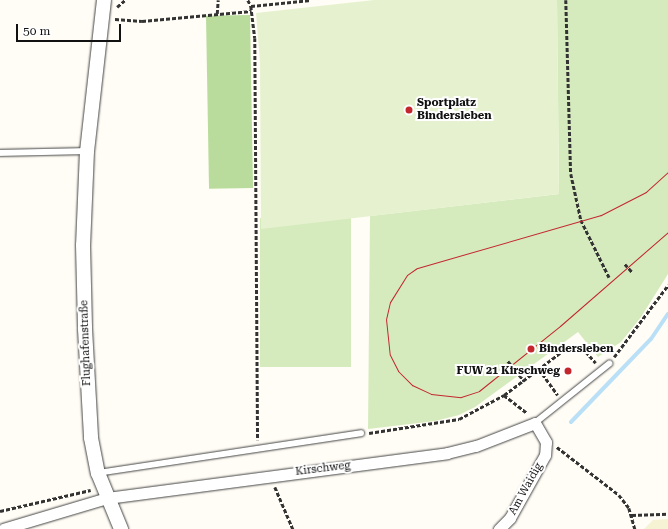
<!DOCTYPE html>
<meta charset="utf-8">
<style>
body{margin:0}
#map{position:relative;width:668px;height:529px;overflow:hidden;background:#fffdf5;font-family:"Roboto Serif",serif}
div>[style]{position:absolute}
.farmland>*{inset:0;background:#f6f3d4}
.green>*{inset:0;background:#d5ebbd;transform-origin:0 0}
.forest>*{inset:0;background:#b9dc9c;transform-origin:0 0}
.pitch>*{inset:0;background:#e6f2cf}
.stream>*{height:4px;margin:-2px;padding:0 2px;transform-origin:2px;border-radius:2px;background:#b9e0f7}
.path>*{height:2.5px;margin-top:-1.25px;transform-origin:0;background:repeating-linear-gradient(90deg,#333 0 4px,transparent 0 6px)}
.roads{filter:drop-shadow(0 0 1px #444) drop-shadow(0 0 1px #444)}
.service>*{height:5.5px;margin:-2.75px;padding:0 2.75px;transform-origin:2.75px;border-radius:2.75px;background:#fff}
.minor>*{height:11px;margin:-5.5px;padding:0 5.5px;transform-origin:5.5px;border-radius:5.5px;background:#fff}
.tertiary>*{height:14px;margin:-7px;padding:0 7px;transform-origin:7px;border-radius:7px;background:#fff}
.tram>*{height:1px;margin:-0.5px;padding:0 0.5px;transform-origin:0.5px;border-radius:0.5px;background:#c4262e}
.dots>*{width:11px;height:11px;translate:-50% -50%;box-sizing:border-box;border:2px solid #fff;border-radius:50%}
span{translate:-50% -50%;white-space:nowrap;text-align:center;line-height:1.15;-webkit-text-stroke:4px #fff;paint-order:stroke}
.poi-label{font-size:11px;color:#111;font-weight:700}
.left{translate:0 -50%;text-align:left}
.right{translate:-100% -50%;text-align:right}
.street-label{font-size:11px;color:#111}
.scale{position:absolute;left:16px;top:24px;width:105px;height:18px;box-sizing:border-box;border:2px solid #111;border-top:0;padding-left:5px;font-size:12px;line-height:14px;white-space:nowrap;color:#111;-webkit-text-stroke:3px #fff;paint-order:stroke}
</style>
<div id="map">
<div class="farmland">
<i style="clip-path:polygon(668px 519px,668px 529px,644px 529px,653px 520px)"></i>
</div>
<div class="green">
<i style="clip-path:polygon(557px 0,668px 0,668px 274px,641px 317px,621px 342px,598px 357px,578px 332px,475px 407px,459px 415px,435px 421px,368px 429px,370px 216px,559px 194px)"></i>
<i style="left:351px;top:218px;width:149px;height:91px;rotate:90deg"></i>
</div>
<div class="forest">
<i style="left:250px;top:15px;width:173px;height:44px;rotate:89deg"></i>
</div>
<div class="pitch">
<i style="clip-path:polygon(374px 0,557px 0,559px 194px,261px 229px,260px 62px,256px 13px)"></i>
</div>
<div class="stream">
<i style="left:571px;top:422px;width:115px;rotate:-46.1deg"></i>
<i style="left:651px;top:339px;width:30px;rotate:-56deg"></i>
</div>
<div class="path">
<i style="left:248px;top:0;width:7px;rotate:63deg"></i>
<i style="left:251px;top:6px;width:32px;rotate:83deg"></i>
<i style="left:255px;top:38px;width:402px;rotate:89.6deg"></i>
<i style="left:566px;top:0;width:174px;rotate:88.4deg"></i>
<i style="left:571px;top:174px;width:47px;rotate:77.7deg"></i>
<i style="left:581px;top:220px;width:64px;rotate:63.8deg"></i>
<i style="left:251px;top:6px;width:60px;rotate:-5.7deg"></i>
<i style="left:117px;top:7px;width:11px;rotate:-41deg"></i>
<i style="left:217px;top:14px;width:14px;rotate:-86deg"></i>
<i style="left:115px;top:19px;width:27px;rotate:4deg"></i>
<i style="left:142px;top:21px;width:110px;rotate:-5.2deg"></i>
<i style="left:625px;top:264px;width:12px;rotate:48deg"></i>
<i style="left:614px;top:357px;width:90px;rotate:-53.1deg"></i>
<i style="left:508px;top:361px;width:26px;rotate:51deg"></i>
<i style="left:539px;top:369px;width:32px;rotate:54deg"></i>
<i style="left:504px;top:395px;width:29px;rotate:38deg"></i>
<i style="left:369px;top:433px;width:91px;rotate:-8.8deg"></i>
<i style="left:459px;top:419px;width:51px;rotate:-28.1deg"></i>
<i style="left:504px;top:395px;width:75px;rotate:-36.9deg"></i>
<i style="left:564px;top:350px;width:9px;rotate:-27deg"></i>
<i style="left:572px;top:346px;width:10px;rotate:6deg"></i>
<i style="left:582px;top:347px;width:21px;rotate:49deg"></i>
<i style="left:557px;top:447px;width:78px;rotate:37.7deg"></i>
<i style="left:619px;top:495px;width:16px;rotate:52deg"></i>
<i style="left:629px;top:508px;width:22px;rotate:74deg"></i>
<i style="left:275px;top:487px;width:46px;rotate:66.8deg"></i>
<i style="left:0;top:511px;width:93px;rotate:-13deg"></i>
<i style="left:632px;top:515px;width:36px;rotate:-2deg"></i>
</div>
<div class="roads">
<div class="service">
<i style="left:0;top:153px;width:86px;rotate:-1.3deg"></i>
<i style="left:535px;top:423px;width:95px;rotate:-38.6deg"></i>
<i style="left:98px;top:473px;width:266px;rotate:-8.6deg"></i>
</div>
<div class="minor">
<i style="left:3px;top:529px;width:109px;rotate:-16.6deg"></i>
<i style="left:107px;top:498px;width:343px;rotate:-7.5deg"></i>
<i style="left:447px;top:453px;width:30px;rotate:-14deg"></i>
<i style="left:476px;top:446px;width:63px;rotate:-21.3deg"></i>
<i style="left:535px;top:423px;width:22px;rotate:60deg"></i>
<i style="left:546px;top:442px;width:13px;rotate:94deg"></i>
<i style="left:545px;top:455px;width:72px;rotate:119.1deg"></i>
<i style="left:510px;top:518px;width:16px;rotate:135deg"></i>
</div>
<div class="tertiary">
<i style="left:104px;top:0;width:152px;rotate:96.4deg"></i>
<i style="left:87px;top:151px;width:94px;rotate:92.4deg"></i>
<i style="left:83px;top:245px;width:84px;rotate:88.6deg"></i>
<i style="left:85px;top:329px;width:109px;rotate:86.8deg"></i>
<i style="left:91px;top:438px;width:36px;rotate:79deg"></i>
<i style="left:98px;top:473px;width:61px;rotate:67.7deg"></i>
</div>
</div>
<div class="tram">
<i style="left:668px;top:172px;width:30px;rotate:138deg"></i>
<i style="left:646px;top:192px;width:51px;rotate:152.9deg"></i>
<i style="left:601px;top:215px;width:191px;rotate:163.9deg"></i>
<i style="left:417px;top:268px;width:12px;rotate:145deg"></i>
<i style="left:407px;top:275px;width:32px;rotate:122deg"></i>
<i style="left:390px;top:302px;width:17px;rotate:103deg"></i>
<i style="left:386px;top:319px;width:36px;rotate:84deg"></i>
<i style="left:390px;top:355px;width:18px;rotate:63deg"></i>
<i style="left:398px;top:371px;width:20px;rotate:45deg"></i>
<i style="left:412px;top:385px;width:21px;rotate:25deg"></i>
<i style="left:431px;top:394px;width:30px;rotate:6deg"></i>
<i style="left:461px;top:397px;width:19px;rotate:-18deg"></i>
<i style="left:479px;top:391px;width:104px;rotate:-38.7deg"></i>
<i style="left:560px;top:326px;width:143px;rotate:-41deg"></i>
</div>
<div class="dots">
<i style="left:409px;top:110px;background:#c4262e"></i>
<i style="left:531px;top:349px;background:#c4262e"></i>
<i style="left:568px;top:371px;background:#c4262e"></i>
</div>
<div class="poi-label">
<span class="left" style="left:417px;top:110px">Sportplatz<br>Bindersleben</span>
<span class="left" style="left:539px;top:349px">Bindersleben</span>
<span class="right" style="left:560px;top:371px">FUW 21 Kirschweg</span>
</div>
<div class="street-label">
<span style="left:86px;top:343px;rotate:-92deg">Flughafenstraße</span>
<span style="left:323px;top:469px;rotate:-7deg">Kirschweg</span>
<span style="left:526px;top:489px;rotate:-61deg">Am Waidig</span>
</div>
<div class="scale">50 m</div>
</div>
